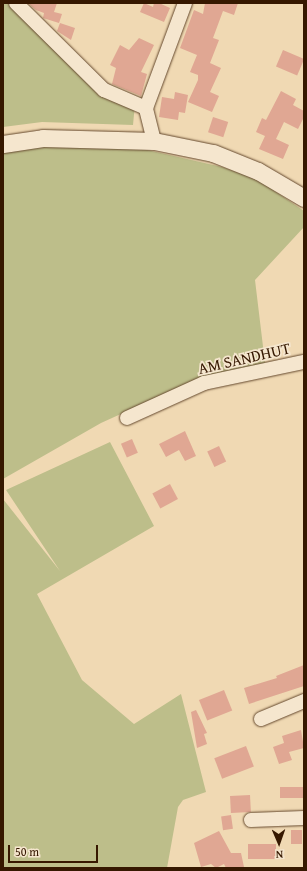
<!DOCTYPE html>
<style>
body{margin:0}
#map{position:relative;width:307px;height:871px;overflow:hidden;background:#f0d9b3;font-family:"Gentium Book Plus",serif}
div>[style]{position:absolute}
.green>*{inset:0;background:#bdbe8a}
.building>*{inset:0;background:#e0a793;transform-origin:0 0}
.roads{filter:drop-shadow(0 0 1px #64482d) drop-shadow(0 0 1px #64482d)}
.minor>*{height:14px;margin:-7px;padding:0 7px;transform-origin:7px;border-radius:7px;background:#f5e6ce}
.tertiary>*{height:17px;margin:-8.5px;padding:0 8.5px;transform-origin:8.5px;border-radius:8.5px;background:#f5e6ce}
span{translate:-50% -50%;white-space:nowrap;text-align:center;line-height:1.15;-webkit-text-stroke:3.5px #f5e6ce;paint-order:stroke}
.street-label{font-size:16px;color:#361800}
.frame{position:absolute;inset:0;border:4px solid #361800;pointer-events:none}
.north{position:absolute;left:259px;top:823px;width:40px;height:40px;-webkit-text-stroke:3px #f5e6ce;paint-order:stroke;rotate:178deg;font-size:11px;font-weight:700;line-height:16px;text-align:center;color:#361800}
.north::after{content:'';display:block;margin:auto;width:14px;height:18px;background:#361800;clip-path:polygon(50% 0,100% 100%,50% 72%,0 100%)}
.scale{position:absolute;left:8px;top:845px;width:90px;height:18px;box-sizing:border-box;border:2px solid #361800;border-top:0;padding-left:5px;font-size:12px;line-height:14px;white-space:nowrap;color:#361800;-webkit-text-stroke:3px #f5e6ce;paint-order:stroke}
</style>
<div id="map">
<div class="green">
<i style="clip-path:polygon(3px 3px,19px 3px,102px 93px,135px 104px,133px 125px,42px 122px,3px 127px)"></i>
<i style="clip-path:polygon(46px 146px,130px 146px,222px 167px,257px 179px,304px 211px,304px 227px,255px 280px,265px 363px,200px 378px,101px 423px,3px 479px,3px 152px)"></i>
<i style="clip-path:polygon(110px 442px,154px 526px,37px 594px,82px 680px,134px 724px,181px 694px,206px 792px,183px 800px,178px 807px,167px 868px,3px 868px,3px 499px,60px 571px,6px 490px)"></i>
</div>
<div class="building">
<i style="clip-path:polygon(28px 3px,57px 3px,54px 12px,62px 14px,59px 23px,43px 18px,44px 13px,36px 10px)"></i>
<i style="clip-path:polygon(144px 3px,153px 7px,154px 3px,159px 3px,170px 8px,164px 22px,140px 12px)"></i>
<i style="clip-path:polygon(205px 3px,238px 3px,234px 15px,223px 11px,213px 38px,219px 40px,210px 63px,221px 68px,210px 92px,219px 96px,212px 112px,188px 102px,198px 80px,198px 75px,190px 72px,197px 55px,180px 48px,194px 10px,203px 14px)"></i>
<i style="clip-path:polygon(60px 23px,75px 28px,71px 40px,57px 31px)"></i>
<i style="clip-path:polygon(139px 38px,154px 45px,141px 72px,147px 74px,141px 96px,112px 84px,116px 68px,110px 65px,120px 45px,129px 50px)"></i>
<i style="left:283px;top:50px;width:23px;height:18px;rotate:23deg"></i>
<i style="clip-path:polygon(281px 91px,296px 99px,293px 105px,304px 111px,304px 117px,298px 129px,284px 122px,276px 139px,289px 145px,283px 159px,259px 149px,265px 136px,256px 132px,262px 118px,266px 120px)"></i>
<i style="clip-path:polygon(175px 92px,188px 95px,185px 113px,179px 112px,178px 120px,159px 117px,162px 97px,174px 99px)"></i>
<i style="left:213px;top:117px;width:16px;height:16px;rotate:18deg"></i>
<i style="clip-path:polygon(185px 431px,196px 456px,185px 461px,179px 450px,166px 457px,159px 444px)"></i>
<i style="left:132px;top:439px;width:15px;height:12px;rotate:67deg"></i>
<i style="left:219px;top:446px;width:17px;height:13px;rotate:65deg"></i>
<i style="left:170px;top:484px;width:17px;height:20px;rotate:62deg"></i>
<i style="clip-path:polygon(304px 665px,304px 686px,249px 704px,244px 688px,277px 678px,276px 676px)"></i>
<i style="left:224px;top:690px;width:22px;height:27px;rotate:68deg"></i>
<i style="clip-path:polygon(196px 710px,207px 733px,204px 734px,207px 744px,197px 748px,191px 712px)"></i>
<i style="clip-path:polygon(301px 730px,304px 748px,289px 752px,292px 760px,279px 764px,273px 747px,284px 743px,282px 736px)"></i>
<i style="left:246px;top:746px;width:22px;height:34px;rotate:69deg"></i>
<i style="left:304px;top:787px;width:11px;height:24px;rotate:90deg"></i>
<i style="left:250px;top:795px;width:17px;height:20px;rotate:87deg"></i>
<i style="left:231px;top:815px;width:14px;height:10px;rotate:82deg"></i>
<i style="left:291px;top:830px;width:11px;height:14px"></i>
<i style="clip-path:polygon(219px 831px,231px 853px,241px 853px,244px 867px,226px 868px,224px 864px,216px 868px,211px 864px,201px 867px,194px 843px)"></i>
<i style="left:248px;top:844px;width:28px;height:15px"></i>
</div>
<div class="roads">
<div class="minor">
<i style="left:16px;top:3px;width:124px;rotate:44.7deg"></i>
<i style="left:104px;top:90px;width:46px;rotate:23.2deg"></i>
<i style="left:154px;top:141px;width:34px;rotate:-104deg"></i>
<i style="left:146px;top:108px;width:112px;rotate:-69.6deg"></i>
<i style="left:127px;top:418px;width:85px;rotate:-24.4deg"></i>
<i style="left:204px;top:383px;width:102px;rotate:-11.9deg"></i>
<i style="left:261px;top:719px;width:47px;rotate:-22.7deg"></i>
<i style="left:251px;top:820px;width:53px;rotate:-2.2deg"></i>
</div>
<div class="tertiary">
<i style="left:3px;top:144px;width:40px;rotate:-8.5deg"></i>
<i style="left:43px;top:138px;width:111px;rotate:1.5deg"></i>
<i style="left:154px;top:141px;width:60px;rotate:11.5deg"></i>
<i style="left:213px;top:153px;width:48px;rotate:21.8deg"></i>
<i style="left:258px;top:171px;width:53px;rotate:30.4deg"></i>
</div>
</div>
<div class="street-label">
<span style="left:244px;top:358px;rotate:-13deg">AM SANDHUT</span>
</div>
<div class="frame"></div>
<div class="north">N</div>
<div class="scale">50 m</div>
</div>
